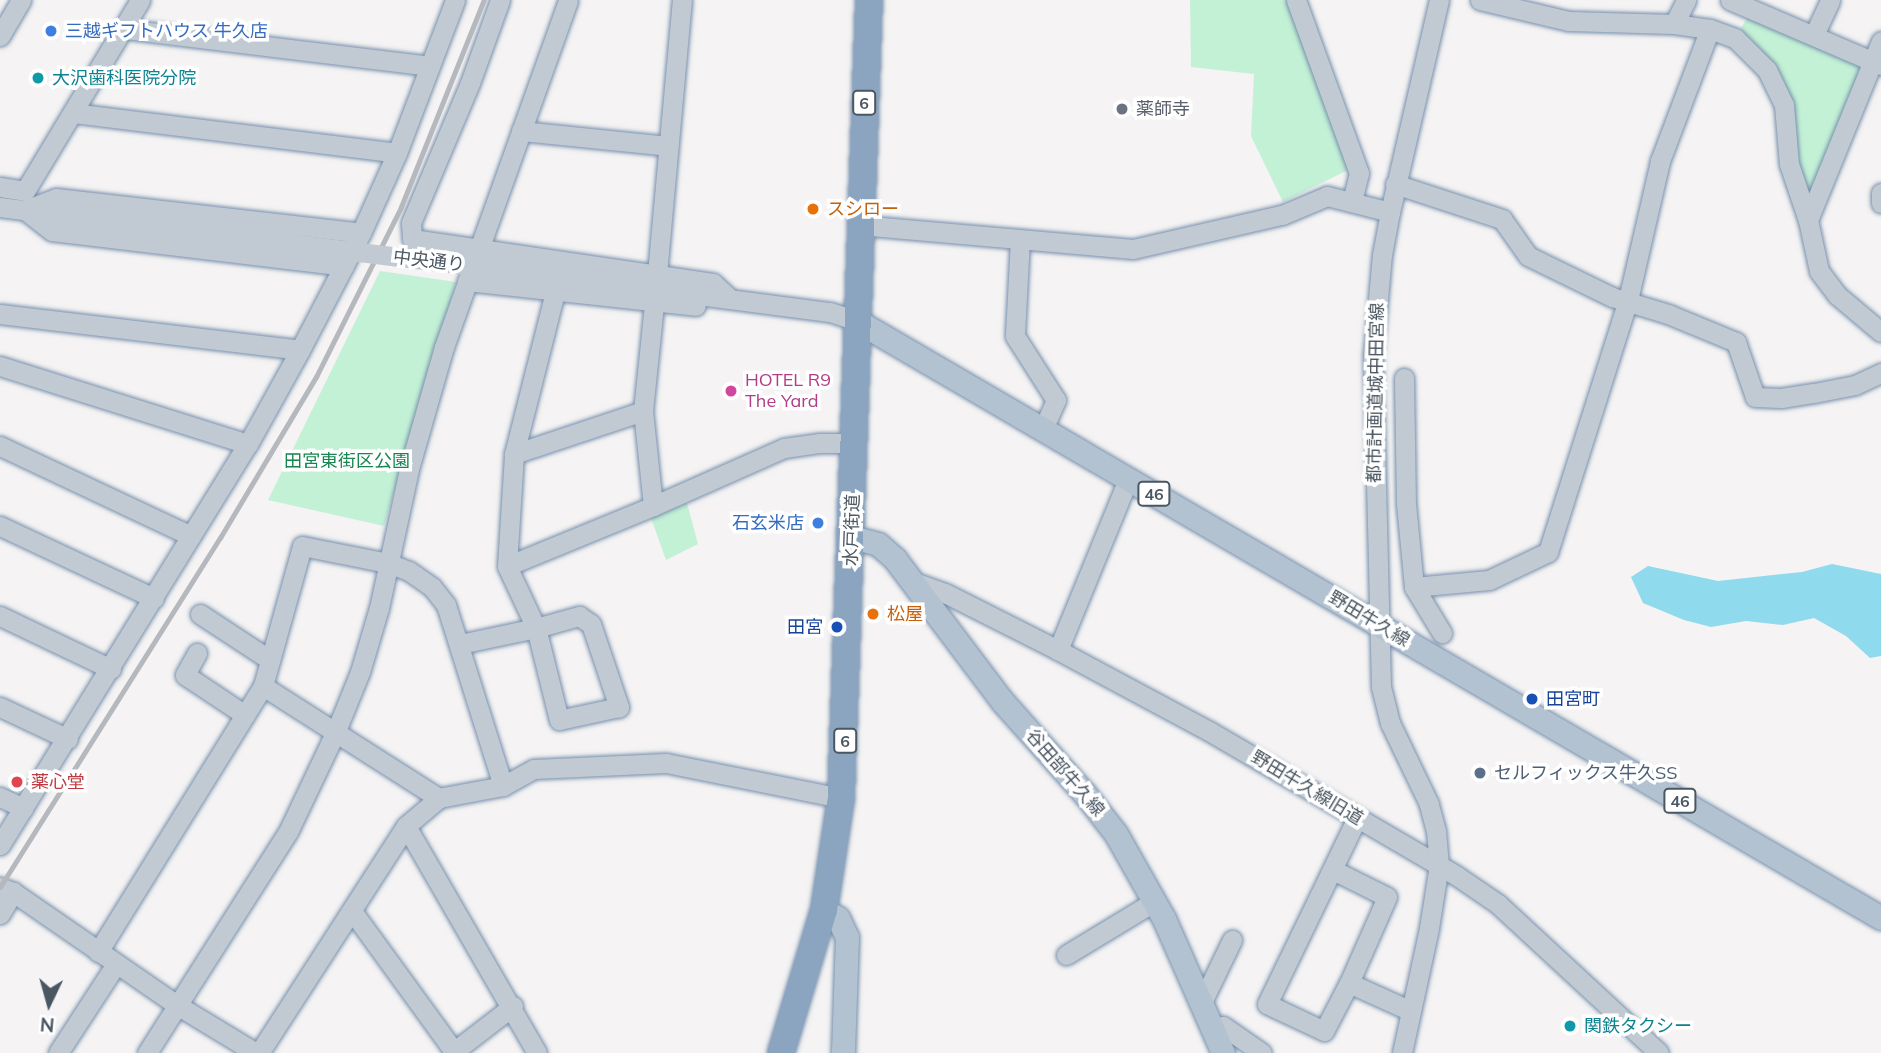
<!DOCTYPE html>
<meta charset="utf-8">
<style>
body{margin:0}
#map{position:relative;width:1881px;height:1053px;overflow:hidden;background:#f5f3f3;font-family:Mulish,"Noto Sans JP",sans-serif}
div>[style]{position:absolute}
.green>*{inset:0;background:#c3f1d5}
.water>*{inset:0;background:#90daee}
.roads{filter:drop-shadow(0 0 2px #7690ad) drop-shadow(0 0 2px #7690ad)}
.minor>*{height:19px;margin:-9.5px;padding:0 9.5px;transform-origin:9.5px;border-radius:9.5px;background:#c1cad2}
.major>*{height:23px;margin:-11.5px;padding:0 11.5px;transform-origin:11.5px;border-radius:11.5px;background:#b3c2d1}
.highway>*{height:26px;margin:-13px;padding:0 13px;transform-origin:13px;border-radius:13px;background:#8ba5c1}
.rail>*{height:4.5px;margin:-2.25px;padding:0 2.25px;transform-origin:2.25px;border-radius:2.25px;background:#b5b8bd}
.minor-bridge>*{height:19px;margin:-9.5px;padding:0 9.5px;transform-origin:9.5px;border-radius:9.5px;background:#c1cad2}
.dots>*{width:19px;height:19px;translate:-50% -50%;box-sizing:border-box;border:4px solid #fff;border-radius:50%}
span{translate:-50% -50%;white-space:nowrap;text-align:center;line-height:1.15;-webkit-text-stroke:7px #fff;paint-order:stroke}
.shield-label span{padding:2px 5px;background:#fff;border:2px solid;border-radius:5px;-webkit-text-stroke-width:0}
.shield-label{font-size:16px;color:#4a5661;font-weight:700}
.shop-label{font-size:18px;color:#366cbe}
.left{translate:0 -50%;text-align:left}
.right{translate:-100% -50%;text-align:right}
.culture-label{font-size:18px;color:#0d838f}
.worship-label{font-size:18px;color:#5b616d}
.food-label{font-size:18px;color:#c56008}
.street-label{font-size:18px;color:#4a5661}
.hotel-label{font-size:18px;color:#b23c85}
.park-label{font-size:18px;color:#17864f}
.transit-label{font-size:18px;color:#164399}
.service-label{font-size:18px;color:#4e5e75}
.health-label{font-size:18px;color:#be3a42}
.north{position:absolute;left:14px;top:969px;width:70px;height:70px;-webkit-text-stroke:5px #fff;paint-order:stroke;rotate:185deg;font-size:19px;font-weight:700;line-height:28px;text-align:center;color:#4a5661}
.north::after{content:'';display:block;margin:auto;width:24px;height:32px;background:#4a5661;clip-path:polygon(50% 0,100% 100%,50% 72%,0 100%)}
</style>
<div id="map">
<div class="green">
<i style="clip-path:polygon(1190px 0,1296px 0,1352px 168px,1283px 202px,1251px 136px,1254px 74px,1191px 67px)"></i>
<i style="clip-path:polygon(1753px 8px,1872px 61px,1808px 220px,1784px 105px,1735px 38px)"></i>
<i style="clip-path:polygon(380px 271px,456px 282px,384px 526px,268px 500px)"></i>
<i style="clip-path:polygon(687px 503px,698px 544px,666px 560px,651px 518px)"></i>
</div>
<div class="water">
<i style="clip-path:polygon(1832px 564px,1881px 574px,1881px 656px,1870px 658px,1846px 636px,1814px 618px,1783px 625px,1746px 621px,1711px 627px,1684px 620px,1643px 603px,1631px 577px,1648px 566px,1718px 581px,1802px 572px)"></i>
</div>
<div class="roads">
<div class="minor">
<i style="left:500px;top:0;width:88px;rotate:109.9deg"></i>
<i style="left:470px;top:83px;width:152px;rotate:112.9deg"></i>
<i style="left:411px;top:223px;width:16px;rotate:86deg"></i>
<i style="left:412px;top:239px;width:304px;rotate:8.3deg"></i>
<i style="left:713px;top:283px;width:23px;rotate:43deg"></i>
<i style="left:1296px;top:0;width:184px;rotate:70deg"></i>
<i style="left:1359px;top:173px;width:30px;rotate:104deg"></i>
<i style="left:1480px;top:0;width:91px;rotate:13.3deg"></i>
<i style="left:1569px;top:21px;width:105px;rotate:1.6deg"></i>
<i style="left:1674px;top:24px;width:36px;rotate:8deg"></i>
<i style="left:1710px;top:29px;width:27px;rotate:20deg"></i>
<i style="left:1735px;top:38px;width:45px;rotate:45deg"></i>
<i style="left:1767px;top:70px;width:39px;rotate:64deg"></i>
<i style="left:1784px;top:105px;width:59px;rotate:85.2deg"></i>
<i style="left:1789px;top:164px;width:59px;rotate:71.3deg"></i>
<i style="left:1808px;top:220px;width:52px;rotate:77.8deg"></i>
<i style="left:1819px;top:271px;width:30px;rotate:53deg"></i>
<i style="left:1837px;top:295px;width:57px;rotate:40.1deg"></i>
<i style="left:1730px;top:0;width:164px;rotate:23.3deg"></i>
<i style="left:1674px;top:24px;width:27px;rotate:-63deg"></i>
<i style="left:125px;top:29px;width:307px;rotate:6.9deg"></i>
<i style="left:1814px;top:35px;width:38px;rotate:-65deg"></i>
<i style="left:0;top:36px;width:42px;rotate:-59.7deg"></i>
<i style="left:73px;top:113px;width:326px;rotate:7deg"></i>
<i style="left:521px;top:131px;width:148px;rotate:5.8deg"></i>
<i style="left:1395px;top:184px;width:113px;rotate:18.1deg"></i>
<i style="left:1502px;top:219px;width:45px;rotate:54.9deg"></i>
<i style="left:1528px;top:256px;width:93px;rotate:26deg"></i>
<i style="left:1612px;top:297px;width:59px;rotate:16.9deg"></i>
<i style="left:1668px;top:314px;width:74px;rotate:22.4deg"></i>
<i style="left:1736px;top:342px;width:58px;rotate:70.9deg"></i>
<i style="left:1755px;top:397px;width:26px;rotate:2deg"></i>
<i style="left:1781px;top:398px;width:33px;rotate:-9deg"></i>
<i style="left:1814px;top:393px;width:42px;rotate:-11deg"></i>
<i style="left:1855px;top:385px;width:29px;rotate:-25deg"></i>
<i style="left:0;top:187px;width:25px;rotate:9deg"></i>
<i style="left:25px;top:191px;width:223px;rotate:-58.9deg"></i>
<i style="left:1881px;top:193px;width:10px;rotate:90deg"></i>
<i style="left:0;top:207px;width:190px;rotate:7.3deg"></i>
<i style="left:25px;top:210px;width:33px;rotate:-21deg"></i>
<i style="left:56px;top:198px;width:307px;rotate:6.5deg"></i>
<i style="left:25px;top:210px;width:34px;rotate:38deg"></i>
<i style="left:52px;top:231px;width:294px;rotate:6.8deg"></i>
<i style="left:1808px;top:220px;width:193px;rotate:-67.8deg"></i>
<i style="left:859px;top:225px;width:275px;rotate:5deg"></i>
<i style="left:1133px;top:249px;width:153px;rotate:-12.9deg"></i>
<i style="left:1282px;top:215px;width:49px;rotate:-22.9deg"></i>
<i style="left:1327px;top:196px;width:65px;rotate:14.3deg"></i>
<i style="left:1020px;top:239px;width:97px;rotate:93deg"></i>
<i style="left:1015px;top:336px;width:76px;rotate:57.4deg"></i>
<i style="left:1056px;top:400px;width:32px;rotate:114deg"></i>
<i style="left:657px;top:274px;width:275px;rotate:-84.8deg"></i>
<i style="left:552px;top:276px;width:280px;rotate:7.4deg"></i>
<i style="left:830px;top:312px;width:28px;rotate:18deg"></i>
<i style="left:467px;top:281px;width:230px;rotate:6.2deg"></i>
<i style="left:0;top:314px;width:302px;rotate:6.8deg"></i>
<i style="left:0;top:366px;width:260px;rotate:17.5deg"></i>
<i style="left:1404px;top:378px;width:126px;rotate:89.1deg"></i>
<i style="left:1406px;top:504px;width:83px;rotate:84.5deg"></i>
<i style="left:1414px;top:587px;width:54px;rotate:58.7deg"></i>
<i style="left:0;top:446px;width:211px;rotate:25.2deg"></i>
<i style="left:514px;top:454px;width:136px;rotate:-18.4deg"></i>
<i style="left:653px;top:506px;width:143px;rotate:-23.9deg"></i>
<i style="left:784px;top:448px;width:35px;rotate:-8deg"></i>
<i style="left:819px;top:443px;width:36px"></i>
<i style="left:0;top:526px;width:170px;rotate:25.1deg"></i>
<i style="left:507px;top:566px;width:112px;rotate:-86.4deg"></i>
<i style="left:514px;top:454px;width:167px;rotate:-75.8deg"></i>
<i style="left:914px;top:582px;width:33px;rotate:20deg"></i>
<i style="left:945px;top:593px;width:127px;rotate:26.8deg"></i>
<i style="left:1058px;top:650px;width:171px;rotate:28.2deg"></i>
<i style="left:1209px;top:731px;width:287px;rotate:30.3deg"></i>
<i style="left:1457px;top:876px;width:50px;rotate:34.3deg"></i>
<i style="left:1498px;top:904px;width:219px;rotate:42.8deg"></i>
<i style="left:1414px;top:587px;width:75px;rotate:-5.3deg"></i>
<i style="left:1489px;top:580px;width:65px;rotate:-25.4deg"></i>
<i style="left:1548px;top:552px;width:264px;rotate:-72.4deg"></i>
<i style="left:1628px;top:300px;width:143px;rotate:-77deg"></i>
<i style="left:1660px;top:161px;width:141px;rotate:-69.3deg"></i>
<i style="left:200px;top:614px;width:84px;rotate:33.3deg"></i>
<i style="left:0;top:616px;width:123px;rotate:25.5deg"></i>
<i style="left:460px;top:644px;width:78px;rotate:-11.9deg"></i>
<i style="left:536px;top:628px;width:45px;rotate:-15.6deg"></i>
<i style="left:579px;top:616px;width:14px;rotate:34deg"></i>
<i style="left:591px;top:624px;width:88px;rotate:71.4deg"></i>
<i style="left:619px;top:707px;width:61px;rotate:167.8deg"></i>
<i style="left:559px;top:720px;width:95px;rotate:-104deg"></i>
<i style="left:536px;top:628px;width:68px;rotate:-115.1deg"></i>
<i style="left:507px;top:566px;width:158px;rotate:-22.3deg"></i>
<i style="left:653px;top:506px;width:96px;rotate:-96deg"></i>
<i style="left:643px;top:411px;width:108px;rotate:-84.1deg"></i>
<i style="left:1058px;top:650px;width:185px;rotate:-67.7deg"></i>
<i style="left:197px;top:653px;width:25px;rotate:119deg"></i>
<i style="left:185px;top:675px;width:72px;rotate:33.7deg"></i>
<i style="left:263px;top:686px;width:209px;rotate:32.5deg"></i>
<i style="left:0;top:707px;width:75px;rotate:25.2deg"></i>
<i style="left:503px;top:786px;width:35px;rotate:-29deg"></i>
<i style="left:534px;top:769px;width:132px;rotate:-2.6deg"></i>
<i style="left:666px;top:763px;width:178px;rotate:11.3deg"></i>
<i style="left:0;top:797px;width:26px;rotate:25deg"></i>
<i style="left:406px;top:826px;width:262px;rotate:60deg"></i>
<i style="left:0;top:845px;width:471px;rotate:-58.3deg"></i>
<i style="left:248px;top:444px;width:107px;rotate:-61deg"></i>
<i style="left:300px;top:350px;width:132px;rotate:-62.5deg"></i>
<i style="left:361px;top:233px;width:88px;rotate:-65.8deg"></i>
<i style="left:397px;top:153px;width:164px;rotate:-69.2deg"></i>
<i style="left:1333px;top:870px;width:60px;rotate:26.6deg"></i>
<i style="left:1387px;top:897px;width:94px;rotate:113.8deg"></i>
<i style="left:1349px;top:983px;width:54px;rotate:117.5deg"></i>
<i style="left:1324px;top:1031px;width:63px;rotate:-154.7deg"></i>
<i style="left:1267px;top:1004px;width:207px;rotate:-64.2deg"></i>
<i style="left:0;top:887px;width:14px;rotate:21deg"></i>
<i style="left:13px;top:892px;width:199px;rotate:34.6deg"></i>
<i style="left:177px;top:1005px;width:92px;rotate:31.3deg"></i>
<i style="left:352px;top:911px;width:175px;rotate:54deg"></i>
<i style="left:0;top:914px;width:26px;rotate:-59deg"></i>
<i style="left:98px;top:952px;width:313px;rotate:-58.2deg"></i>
<i style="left:263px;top:686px;width:145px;rotate:-74.4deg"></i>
<i style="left:302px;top:546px;width:88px;rotate:11.2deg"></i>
<i style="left:388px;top:563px;width:22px;rotate:21deg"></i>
<i style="left:409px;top:571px;width:28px;rotate:35deg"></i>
<i style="left:432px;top:587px;width:23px;rotate:52deg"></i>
<i style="left:446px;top:605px;width:190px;rotate:72.5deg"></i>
<i style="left:503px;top:786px;width:65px;rotate:169.4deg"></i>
<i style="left:439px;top:798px;width:43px;rotate:139.7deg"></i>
<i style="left:406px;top:826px;width:270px;rotate:122.9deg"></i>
<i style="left:1066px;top:955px;width:104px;rotate:-31.2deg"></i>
<i style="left:1349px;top:983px;width:68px;rotate:24.3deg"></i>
<i style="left:1202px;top:1002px;width:69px;rotate:-64.2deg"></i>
<i style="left:1213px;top:1029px;width:10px;rotate:-17deg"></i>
<i style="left:1223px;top:1026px;width:47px;rotate:34.7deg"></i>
<i style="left:58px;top:1053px;width:106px;rotate:-56.9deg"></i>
<i style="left:147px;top:1053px;width:262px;rotate:-57.5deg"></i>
<i style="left:288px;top:832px;width:112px;rotate:-64.6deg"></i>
<i style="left:336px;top:731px;width:64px;rotate:-67.9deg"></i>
<i style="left:360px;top:672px;width:67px;rotate:-73.5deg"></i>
<i style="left:379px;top:608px;width:142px;rotate:-77.8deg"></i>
<i style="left:409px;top:469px;width:127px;rotate:-74deg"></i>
<i style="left:444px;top:347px;width:368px;rotate:-70.3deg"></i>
<i style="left:452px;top:1053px;width:77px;rotate:-37.6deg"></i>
<i style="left:1402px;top:1053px;width:128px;rotate:-77.8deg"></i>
<i style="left:1429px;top:928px;width:64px;rotate:-81deg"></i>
<i style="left:1439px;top:865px;width:34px;rotate:-95deg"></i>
<i style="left:1436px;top:831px;width:28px;rotate:-105deg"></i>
<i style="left:1429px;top:804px;width:90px;rotate:-115.7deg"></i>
<i style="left:1390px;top:723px;width:37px;rotate:-104deg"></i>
<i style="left:1381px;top:687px;width:332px;rotate:-91.4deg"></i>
<i style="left:1373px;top:355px;width:100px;rotate:-84.9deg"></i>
<i style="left:1382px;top:255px;width:44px;rotate:-79.5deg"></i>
<i style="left:1390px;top:212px;width:218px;rotate:-77deg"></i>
</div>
<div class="major">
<i style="left:857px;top:321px;width:1185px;rotate:30.24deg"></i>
<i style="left:852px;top:537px;width:27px;rotate:15deg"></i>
<i style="left:878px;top:544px;width:23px;rotate:41deg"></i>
<i style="left:895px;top:559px;width:178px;rotate:53deg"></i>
<i style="left:1002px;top:701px;width:125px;rotate:48.3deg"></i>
<i style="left:1085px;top:794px;width:51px;rotate:52.2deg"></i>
<i style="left:1116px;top:834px;width:98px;rotate:60.5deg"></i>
<i style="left:1164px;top:919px;width:146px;rotate:66.2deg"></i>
<i style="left:824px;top:910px;width:16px;rotate:30deg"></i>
<i style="left:838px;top:918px;width:21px;rotate:65deg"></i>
<i style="left:847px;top:937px;width:116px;rotate:92deg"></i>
</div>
<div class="highway">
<i style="left:781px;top:1053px;width:149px;rotate:-73.3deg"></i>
<i style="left:824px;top:910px;width:113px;rotate:-81.4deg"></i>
<i style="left:841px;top:798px;width:798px;rotate:-87.99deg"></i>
</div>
</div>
<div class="rail">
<i style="left:0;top:887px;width:413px;rotate:-57.8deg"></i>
<i style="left:220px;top:538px;width:187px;rotate:-59.2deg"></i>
<i style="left:316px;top:377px;width:190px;rotate:-63.4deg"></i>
<i style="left:401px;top:207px;width:223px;rotate:-68.2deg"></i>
</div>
<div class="minor-bridge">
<i style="left:188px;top:231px;width:367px;rotate:7deg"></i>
</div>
<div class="dots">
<i style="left:51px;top:31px;background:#3f7fe0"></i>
<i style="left:38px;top:78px;background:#0f9aa8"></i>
<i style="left:1122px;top:109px;background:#6b7280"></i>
<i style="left:813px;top:209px;background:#e8710a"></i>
<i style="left:731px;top:391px;background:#d1479c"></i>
<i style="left:818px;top:523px;background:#3f7fe0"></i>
<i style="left:873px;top:614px;background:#e8710a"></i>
<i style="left:837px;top:627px;background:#1a4fb4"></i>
<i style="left:1532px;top:699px;background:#1a4fb4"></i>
<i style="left:1480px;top:773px;background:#5c6f8a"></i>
<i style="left:17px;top:782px;background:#e0444e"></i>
<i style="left:1570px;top:1026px;background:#0f9aa8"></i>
</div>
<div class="shield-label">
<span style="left:864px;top:103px">6</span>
<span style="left:1154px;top:494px">46</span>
<span style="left:845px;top:741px">6</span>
<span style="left:1680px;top:801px">46</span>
</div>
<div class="shop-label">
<span class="left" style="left:65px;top:31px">三越ギフトハウス 牛久店</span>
<span class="right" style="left:804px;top:523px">石玄米店</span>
</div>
<div class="culture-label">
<span class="left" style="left:52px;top:78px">大沢歯科医院分院</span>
<span class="left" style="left:1584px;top:1026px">関鉄タクシー</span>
</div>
<div class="worship-label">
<span class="left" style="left:1136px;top:109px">薬師寺</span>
</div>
<div class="food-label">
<span class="left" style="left:827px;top:209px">スシロー</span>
<span class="left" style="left:887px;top:614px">松屋</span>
</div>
<div class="street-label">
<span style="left:429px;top:261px;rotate:7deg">中央通り</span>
<span style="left:1376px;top:393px;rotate:-89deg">都市計画道城中田宮線</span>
<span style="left:852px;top:530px;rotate:-88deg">水戸街道</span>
<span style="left:1369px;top:619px;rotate:31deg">野田牛久線</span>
<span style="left:1065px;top:773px;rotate:49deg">谷田部牛久線</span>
<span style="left:1307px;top:788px;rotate:31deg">野田牛久線旧道</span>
</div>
<div class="hotel-label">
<span class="left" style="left:745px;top:391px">HOTEL R9<br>The Yard</span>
</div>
<div class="park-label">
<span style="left:347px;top:461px">田宮東街区公園</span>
</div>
<div class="transit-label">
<span class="right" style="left:823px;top:627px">田宮</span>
<span class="left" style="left:1546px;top:699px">田宮町</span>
</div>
<div class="service-label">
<span class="left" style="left:1494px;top:773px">セルフィックス牛久SS</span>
</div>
<div class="health-label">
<span class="left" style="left:31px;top:782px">薬心堂</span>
</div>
<div class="north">N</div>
</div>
